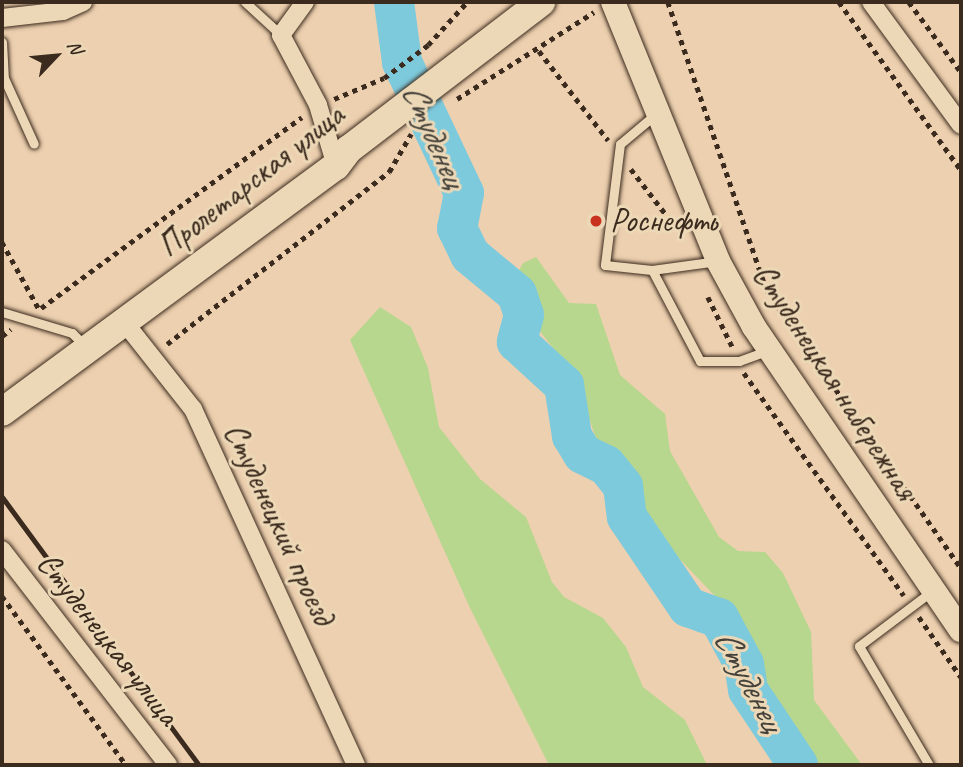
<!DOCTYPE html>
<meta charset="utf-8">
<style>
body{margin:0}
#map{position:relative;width:963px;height:767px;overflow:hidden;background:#edd0af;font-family:Caveat,sans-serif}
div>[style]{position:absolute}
.green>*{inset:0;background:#b7d68e}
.river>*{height:40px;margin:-20px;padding:0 20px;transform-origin:20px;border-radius:20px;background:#7ecadd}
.path>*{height:4.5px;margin-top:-2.25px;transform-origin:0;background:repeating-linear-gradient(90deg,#3b2a1e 0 5px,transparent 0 10px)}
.roads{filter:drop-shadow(0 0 2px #3b2a1e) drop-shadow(0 0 2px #3b2a1e)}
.lane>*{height:9px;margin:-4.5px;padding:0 4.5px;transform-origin:4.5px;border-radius:4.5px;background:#ecd8b6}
.street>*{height:18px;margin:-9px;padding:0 9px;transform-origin:9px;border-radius:9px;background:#ecd8b6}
.secondary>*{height:24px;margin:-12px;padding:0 12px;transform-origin:12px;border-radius:12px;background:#ecd8b6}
.primary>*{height:28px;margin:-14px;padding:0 14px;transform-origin:14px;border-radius:14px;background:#ecd8b6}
.rail>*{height:5px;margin:-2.5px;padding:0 2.5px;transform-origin:2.5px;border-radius:2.5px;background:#3b2a1e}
.dots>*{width:19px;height:19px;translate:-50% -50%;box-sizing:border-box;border:4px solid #ecd8b6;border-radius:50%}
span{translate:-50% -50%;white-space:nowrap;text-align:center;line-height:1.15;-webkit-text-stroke:6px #ecd8b6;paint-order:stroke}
.street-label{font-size:33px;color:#3b2a1e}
.poi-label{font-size:33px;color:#3b2a1e}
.left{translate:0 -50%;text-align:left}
.water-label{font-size:35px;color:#45423b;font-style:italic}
.frame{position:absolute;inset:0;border:4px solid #3b2a1e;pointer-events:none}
.north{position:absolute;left:21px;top:21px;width:70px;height:70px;-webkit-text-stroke:5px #ecd8b6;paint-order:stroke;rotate:64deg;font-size:19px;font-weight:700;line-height:28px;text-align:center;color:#3b2a1e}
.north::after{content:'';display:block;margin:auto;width:24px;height:32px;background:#3b2a1e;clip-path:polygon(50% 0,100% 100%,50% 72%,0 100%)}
</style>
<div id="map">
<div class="green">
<i style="clip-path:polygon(536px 257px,569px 303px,596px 304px,620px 375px,665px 414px,670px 451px,719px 537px,738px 551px,765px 552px,783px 573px,811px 632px,814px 700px,862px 765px,804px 765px,736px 618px,672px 551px,600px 450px,574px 374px,534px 324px,515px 278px,523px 263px)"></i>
<i style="clip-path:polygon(380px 307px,411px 327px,428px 368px,439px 427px,480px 479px,526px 517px,552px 582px,564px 597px,603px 618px,626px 647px,643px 687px,685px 720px,707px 765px,549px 765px,470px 608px,350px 340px)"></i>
</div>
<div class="river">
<i style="left:394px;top:2px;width:61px;rotate:82.4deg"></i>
<i style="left:402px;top:62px;width:145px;rotate:64.7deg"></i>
<i style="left:464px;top:193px;width:36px;rotate:101deg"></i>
<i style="left:457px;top:228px;width:30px;rotate:64deg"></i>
<i style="left:470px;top:255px;width:61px;rotate:39.7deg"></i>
<i style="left:517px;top:294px;width:22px;rotate:72deg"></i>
<i style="left:524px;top:315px;width:28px;rotate:105deg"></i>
<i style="left:517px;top:342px;width:64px;rotate:42.5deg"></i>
<i style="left:564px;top:385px;width:52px;rotate:81.1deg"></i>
<i style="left:572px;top:436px;width:21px;rotate:59deg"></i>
<i style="left:583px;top:454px;width:25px;rotate:26deg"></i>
<i style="left:606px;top:465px;width:27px;rotate:51deg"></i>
<i style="left:623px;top:486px;width:31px;rotate:83deg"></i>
<i style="left:627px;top:517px;width:109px;rotate:55.9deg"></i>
<i style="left:688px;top:607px;width:33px;rotate:20deg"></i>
<i style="left:719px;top:618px;width:52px;rotate:61.5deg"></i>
<i style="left:744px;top:664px;width:26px;rotate:81deg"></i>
<i style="left:748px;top:690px;width:90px;rotate:56.3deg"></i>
</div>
<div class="path">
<i style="left:668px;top:2px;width:305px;rotate:71.1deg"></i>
<i style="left:767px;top:291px;width:338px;rotate:55deg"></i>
<i style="left:839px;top:2px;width:208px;rotate:54deg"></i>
<i style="left:909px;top:2px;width:87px;rotate:53.4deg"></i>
<i style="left:539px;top:51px;width:113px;rotate:52.2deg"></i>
<i style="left:334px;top:99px;width:54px;rotate:-22.8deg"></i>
<i style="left:384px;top:78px;width:55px;rotate:-36.9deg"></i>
<i style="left:428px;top:45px;width:58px;rotate:-47.8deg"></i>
<i style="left:457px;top:99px;width:162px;rotate:-32.4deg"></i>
<i style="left:631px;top:169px;width:82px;rotate:52.4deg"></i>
<i style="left:2px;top:242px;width:77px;rotate:61.1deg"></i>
<i style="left:708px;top:297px;width:55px;rotate:63.9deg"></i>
<i style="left:41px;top:308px;width:323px;rotate:-36.2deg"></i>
<i style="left:2px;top:336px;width:11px;rotate:-38deg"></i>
<i style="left:167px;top:344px;width:281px;rotate:-37.8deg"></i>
<i style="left:389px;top:172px;width:44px;rotate:-59.9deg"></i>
<i style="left:744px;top:373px;width:274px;rotate:54.3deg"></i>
<i style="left:2px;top:596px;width:210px;rotate:53.7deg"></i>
<i style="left:919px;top:617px;width:73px;rotate:55deg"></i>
</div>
<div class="roads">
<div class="lane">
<i style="left:245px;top:2px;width:49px;rotate:42.5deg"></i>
<i style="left:2px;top:42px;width:36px;rotate:87deg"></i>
<i style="left:4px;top:78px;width:72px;rotate:65.6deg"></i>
<i style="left:657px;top:113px;width:48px;rotate:140deg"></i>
<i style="left:620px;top:144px;width:122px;rotate:97.1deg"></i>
<i style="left:605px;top:265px;width:47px;rotate:6.1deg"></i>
<i style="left:652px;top:270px;width:66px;rotate:-7.9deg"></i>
<i style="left:652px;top:270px;width:103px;rotate:62.2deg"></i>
<i style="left:700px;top:361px;width:39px"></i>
<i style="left:739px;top:361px;width:32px;rotate:-20deg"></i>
<i style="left:2px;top:312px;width:73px;rotate:16.7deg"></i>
<i style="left:72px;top:333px;width:18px;rotate:45deg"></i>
<i style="left:929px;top:765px;width:138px;rotate:-120.5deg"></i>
<i style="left:859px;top:646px;width:91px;rotate:-37deg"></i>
</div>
<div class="street">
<i style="left:305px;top:2px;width:41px;rotate:126deg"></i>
<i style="left:281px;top:35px;width:79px;rotate:62.1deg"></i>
<i style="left:318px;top:105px;width:64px;rotate:73.6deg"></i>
<i style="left:871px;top:2px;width:152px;rotate:53.8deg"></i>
<i style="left:2px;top:18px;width:61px;rotate:-6.5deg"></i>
<i style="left:63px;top:11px;width:22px;rotate:-24deg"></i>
<i style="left:125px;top:323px;width:110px;rotate:51.7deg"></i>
<i style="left:193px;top:409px;width:392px;rotate:65.4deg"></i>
<i style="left:2px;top:550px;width:272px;rotate:52.3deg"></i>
</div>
<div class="secondary">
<i style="left:613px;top:2px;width:279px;rotate:67.9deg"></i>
<i style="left:718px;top:261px;width:75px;rotate:61.4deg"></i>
<i style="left:754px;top:327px;width:367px;rotate:55.7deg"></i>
</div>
<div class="primary">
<i style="left:2px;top:412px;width:415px;rotate:-36.4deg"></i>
<i style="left:336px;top:166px;width:21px;rotate:-53deg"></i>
<i style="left:349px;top:149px;width:242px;rotate:-37.4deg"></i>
</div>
</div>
<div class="rail">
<i style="left:2px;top:497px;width:333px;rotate:53.7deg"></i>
</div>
<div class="dots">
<i style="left:596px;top:221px;background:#c8321e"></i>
</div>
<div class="street-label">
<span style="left:251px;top:181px;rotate:-38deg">Пролетарская улица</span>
<span style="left:835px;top:382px;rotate:57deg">Студенецкая набережная</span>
<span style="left:279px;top:524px;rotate:65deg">Студенецкий проезд</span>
<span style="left:108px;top:639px;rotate:52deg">Студенецкая улица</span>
</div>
<div class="poi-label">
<span class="left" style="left:610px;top:221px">Роснефть</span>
</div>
<div class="water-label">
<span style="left:434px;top:135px;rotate:66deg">Студенец</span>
<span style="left:749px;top:680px;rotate:62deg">Студенец</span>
</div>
<div class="frame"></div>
<div class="north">N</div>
</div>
